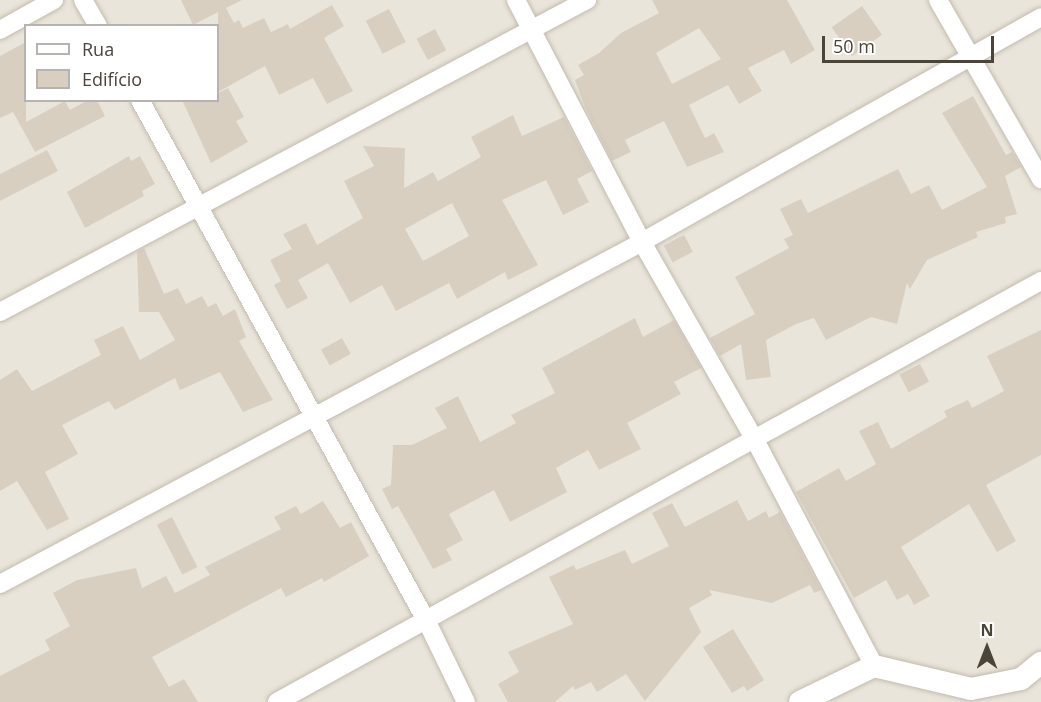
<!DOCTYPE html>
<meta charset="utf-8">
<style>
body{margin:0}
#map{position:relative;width:1041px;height:702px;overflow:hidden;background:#f6f3ec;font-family:"Open Sans",sans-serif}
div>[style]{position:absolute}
.residential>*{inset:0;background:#eae5da}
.building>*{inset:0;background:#d8cfc1;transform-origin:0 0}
.roads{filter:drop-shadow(0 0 2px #c2bbae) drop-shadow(0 0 2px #c2bbae)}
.minor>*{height:18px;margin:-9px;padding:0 9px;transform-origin:9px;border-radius:9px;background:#fff}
.tertiary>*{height:22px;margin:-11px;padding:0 11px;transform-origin:11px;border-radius:11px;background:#fff}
span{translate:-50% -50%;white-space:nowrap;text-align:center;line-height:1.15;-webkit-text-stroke:4.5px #fff;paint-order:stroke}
.legend{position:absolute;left:24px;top:24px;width:195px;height:78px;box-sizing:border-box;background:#fff;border:2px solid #b7b4b0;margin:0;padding:8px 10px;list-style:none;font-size:18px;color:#4b4439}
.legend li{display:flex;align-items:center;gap:12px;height:30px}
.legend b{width:30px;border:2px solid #b7b4b0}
.north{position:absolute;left:957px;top:618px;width:60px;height:60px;-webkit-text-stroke:4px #fff;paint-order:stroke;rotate:0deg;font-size:16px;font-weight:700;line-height:24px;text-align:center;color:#4b4439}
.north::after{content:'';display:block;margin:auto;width:21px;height:27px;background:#4b4439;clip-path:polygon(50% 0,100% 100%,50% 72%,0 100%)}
.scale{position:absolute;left:822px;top:36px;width:172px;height:27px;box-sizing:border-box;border:3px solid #4b4439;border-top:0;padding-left:8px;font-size:18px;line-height:21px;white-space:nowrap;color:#4b4439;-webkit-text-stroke:4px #fff;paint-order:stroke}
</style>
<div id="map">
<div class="residential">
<i style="clip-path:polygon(evenodd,0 0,1041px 0,1041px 702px,0 702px,0 0,26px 26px,218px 26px,218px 100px,26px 100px,26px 26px)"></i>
</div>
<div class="building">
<i style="clip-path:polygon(181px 0,242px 0,226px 8px,234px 23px,239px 20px,243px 28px,264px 18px,271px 32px,288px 24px,290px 29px,332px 5px,344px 26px,324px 38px,353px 91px,327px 104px,313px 78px,279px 95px,265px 66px,218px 92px,218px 12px,193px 25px)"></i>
<i style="clip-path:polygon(evenodd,652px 0,787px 0,815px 50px,791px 64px,784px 50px,748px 68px,762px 91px,739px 104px,728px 85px,689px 105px,705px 138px,714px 133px,724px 152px,687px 167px,664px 121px,625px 140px,631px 152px,612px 161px,585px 107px,575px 80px,584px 75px,578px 65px,599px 53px,621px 33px,659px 13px,652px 0,699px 28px,721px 59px,672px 84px,656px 53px,699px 28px)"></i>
<i style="left:862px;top:6px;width:35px;height:37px;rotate:55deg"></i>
<i style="left:389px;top:9px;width:37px;height:26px;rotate:63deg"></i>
<i style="left:435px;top:29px;width:24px;height:21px;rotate:62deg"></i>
<i style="clip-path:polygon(26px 42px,26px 122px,65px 101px,70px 110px,88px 100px,97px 100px,105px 116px,35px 152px,13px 112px,0 118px,0 56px)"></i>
<i style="clip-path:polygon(228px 88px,244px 117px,236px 121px,248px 142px,211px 163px,182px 100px,218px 100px,218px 93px)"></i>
<i style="clip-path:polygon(973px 96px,1006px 155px,1012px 152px,1021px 167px,1005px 176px,1017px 214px,1005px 217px,1006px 223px,976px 232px,978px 237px,927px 260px,910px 289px,907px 283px,897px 324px,871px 317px,826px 340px,814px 318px,796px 324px,766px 340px,771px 377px,746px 380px,741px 344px,720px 356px,710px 338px,755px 314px,735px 277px,789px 248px,784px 239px,793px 235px,780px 209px,801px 199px,808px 213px,898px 169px,911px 194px,929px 185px,942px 210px,987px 187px,942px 113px)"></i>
<i style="clip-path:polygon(evenodd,513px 115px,522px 136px,564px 117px,592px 171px,577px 179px,589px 202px,563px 215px,546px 180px,502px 200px,538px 265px,508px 280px,505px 272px,457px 299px,449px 283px,396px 311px,382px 285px,350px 303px,328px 263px,298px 280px,308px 298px,287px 309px,274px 285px,281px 281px,270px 260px,292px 249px,283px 234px,306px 223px,317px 245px,363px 218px,344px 181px,374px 166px,363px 146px,405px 148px,404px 188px,433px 172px,438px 181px,481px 157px,471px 137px,513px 115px,452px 203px,469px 236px,423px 261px,405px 229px,452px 203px)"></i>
<i style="clip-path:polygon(47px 150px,58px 171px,0 201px,0 174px)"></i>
<i style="clip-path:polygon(129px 156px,131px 161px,140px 156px,155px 184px,142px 191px,144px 196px,85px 228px,67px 192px)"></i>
<i style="left:684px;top:235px;width:19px;height:23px;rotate:62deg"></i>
<i style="clip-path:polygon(144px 248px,164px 294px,178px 288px,186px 304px,202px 296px,208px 307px,216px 303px,223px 316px,235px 309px,246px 337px,239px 341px,273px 400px,243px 412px,220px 372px,180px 390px,175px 378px,115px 410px,109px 401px,62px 425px,78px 454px,45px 472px,69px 519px,47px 530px,17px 481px,0 491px,0 380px,17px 369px,32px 391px,101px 355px,94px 340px,123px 326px,140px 360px,175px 340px,159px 312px,139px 312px,137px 252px)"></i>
<i style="clip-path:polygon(635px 318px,643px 337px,674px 320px,701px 368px,674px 382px,681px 394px,627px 423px,641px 449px,599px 470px,588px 450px,556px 468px,567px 492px,510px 522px,494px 490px,449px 514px,463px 540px,446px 549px,452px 560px,433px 569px,398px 506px,392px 509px,382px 489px,391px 485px,393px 445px,412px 445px,447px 428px,435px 408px,458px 396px,480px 442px,516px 423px,511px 415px,555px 393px,542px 368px)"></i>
<i style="clip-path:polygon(1041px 330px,1041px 455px,986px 485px,1016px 541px,997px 552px,969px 504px,901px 547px,930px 596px,914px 605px,908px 594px,897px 600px,886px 580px,854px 598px,796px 492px,839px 468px,846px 481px,876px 464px,859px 431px,878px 422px,891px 449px,947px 417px,944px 411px,968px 400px,972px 408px,1004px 391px,987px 356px)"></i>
<i style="left:342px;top:338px;width:18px;height:24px;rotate:61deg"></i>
<i style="left:920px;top:364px;width:20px;height:23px;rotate:63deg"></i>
<i style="clip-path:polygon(737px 500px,748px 521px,766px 511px,769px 518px,780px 512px,821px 590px,814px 593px,810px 585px,772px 603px,709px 590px,712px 595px,689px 608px,701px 632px,645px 701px,626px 674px,597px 692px,591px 682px,575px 690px,573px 686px,555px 702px,508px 702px,498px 684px,519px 672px,508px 652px,573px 624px,549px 577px,574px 565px,576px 570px,625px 550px,632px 564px,669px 546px,652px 513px,672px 503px,685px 527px)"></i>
<i style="clip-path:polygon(323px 501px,340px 528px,351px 522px,369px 556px,324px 582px,322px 578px,286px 597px,281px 588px,152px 657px,169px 687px,184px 679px,198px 702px,0 702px,0 676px,50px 650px,45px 640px,70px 626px,53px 593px,77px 580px,136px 568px,142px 588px,166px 576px,175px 593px,210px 575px,205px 567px,281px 529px,274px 517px,296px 506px,301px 514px)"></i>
<i style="left:172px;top:517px;width:56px;height:17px;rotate:63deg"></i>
<i style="clip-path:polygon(733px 629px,764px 680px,747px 691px,744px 686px,732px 693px,703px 647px)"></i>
</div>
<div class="roads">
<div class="minor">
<i style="left:83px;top:0;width:30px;rotate:60deg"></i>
<i style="left:516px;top:0;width:273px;rotate:62.5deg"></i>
<i style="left:642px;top:242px;width:230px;rotate:60.3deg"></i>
<i style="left:756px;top:442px;width:253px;rotate:62.2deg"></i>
<i style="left:938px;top:0;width:207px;rotate:60.1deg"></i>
<i style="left:0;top:30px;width:62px;rotate:-29.1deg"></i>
<i style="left:140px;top:100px;width:596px;rotate:61.2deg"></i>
<i style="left:427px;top:622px;width:89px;rotate:64deg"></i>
<i style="left:0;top:312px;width:665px;rotate:-27.99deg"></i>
<i style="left:0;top:584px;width:727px;rotate:-28.04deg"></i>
<i style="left:642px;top:242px;width:458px;rotate:-29.4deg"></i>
<i style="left:277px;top:702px;width:872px;rotate:-28.86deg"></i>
</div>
<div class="tertiary">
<i style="left:800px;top:702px;width:82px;rotate:-25.9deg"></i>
<i style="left:874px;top:666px;width:100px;rotate:13.3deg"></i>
<i style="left:971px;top:689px;width:51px;rotate:-11.3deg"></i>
<i style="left:1021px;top:679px;width:26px;rotate:-39deg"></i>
</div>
</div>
<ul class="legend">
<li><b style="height:8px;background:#fff"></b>Rua</li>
<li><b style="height:16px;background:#d8cfc1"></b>Edifício</li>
</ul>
<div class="north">N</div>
<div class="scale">50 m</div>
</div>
